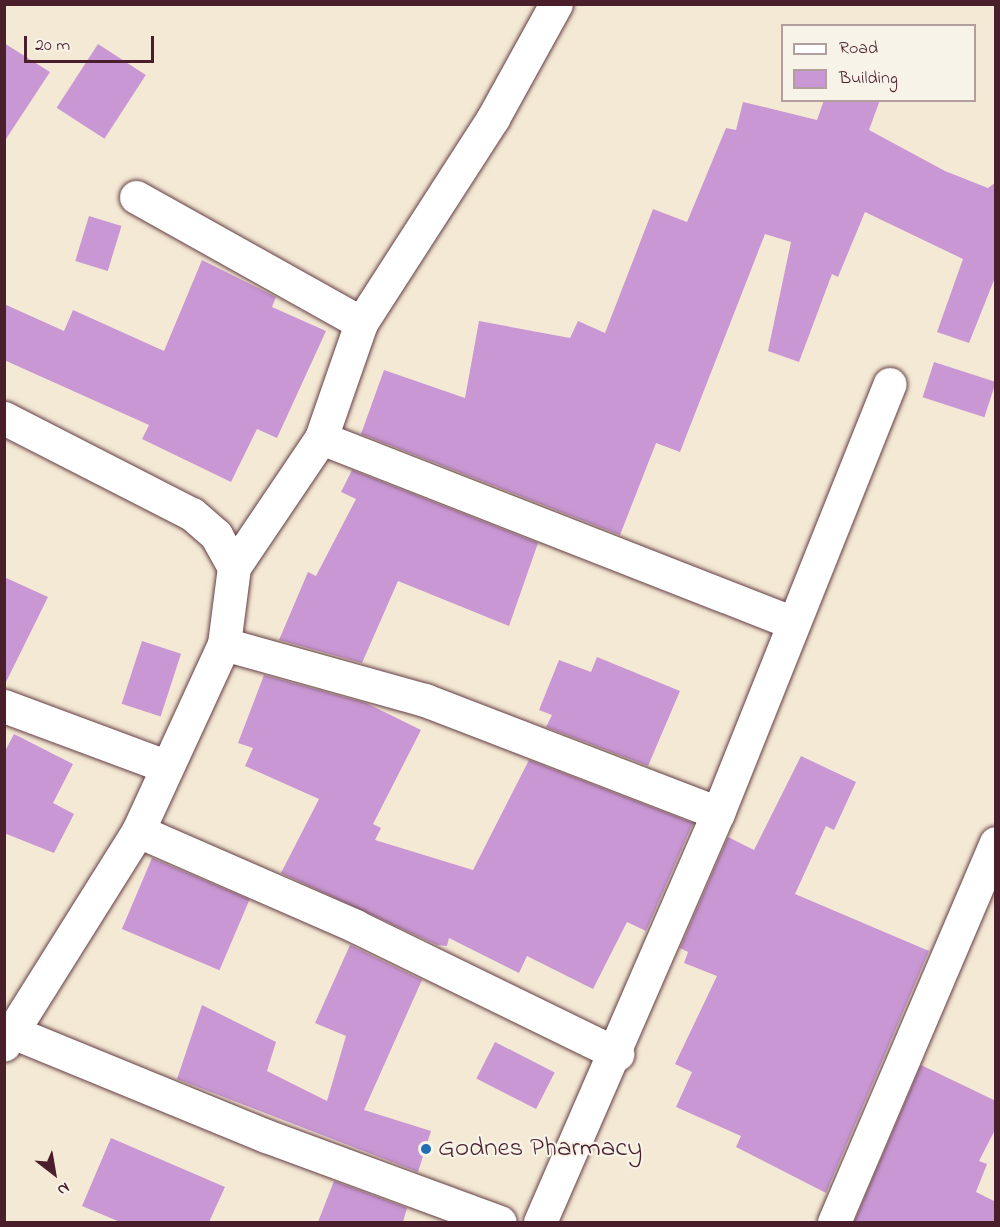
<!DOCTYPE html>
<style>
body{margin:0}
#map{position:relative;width:1000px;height:1227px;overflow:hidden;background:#f4e9d4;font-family:"Indie Flower",sans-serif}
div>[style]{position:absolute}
.building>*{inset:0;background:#c998d4;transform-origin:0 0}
.roads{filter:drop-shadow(0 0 2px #643d44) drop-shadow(0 0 2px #643d44)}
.minor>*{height:33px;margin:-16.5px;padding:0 16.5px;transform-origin:16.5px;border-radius:16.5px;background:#fff}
.dots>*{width:16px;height:16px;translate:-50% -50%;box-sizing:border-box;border:3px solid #f7f3e8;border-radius:50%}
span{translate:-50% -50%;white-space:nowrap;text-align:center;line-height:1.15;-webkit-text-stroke:4.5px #f7f3e8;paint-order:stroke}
.poi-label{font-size:27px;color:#4a1f2b}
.left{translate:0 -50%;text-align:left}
.frame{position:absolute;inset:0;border:6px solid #4a1f2b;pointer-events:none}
.legend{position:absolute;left:781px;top:24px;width:195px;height:78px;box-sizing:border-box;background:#f7f3e8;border:2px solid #b29e9c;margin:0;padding:8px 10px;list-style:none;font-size:18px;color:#4a1f2b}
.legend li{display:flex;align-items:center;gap:12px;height:30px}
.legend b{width:30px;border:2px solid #b29e9c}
.north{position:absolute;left:24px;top:1143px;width:60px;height:60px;-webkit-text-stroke:4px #f7f3e8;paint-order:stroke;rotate:149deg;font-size:16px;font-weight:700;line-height:24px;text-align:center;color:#4a1f2b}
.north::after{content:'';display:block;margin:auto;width:21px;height:27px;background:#4a1f2b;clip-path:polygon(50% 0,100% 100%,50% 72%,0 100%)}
.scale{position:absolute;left:24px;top:36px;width:130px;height:27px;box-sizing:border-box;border:3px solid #4a1f2b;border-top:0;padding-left:8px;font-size:18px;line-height:21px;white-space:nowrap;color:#4a1f2b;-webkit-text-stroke:4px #f7f3e8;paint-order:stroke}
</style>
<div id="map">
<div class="building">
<i style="clip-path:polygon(4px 43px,50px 72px,4px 142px)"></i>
<i style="left:98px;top:44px;width:57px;height:76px;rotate:33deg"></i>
<i style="clip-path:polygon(824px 100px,880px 100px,869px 130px,945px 171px,988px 188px,996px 182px,996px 275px,969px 343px,937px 332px,963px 259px,865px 212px,838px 277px,832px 274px,799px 362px,768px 351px,791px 242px,765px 234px,680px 452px,656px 443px,620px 535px,361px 434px,384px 370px,465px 398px,479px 321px,570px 338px,578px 321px,605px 333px,653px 209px,687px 222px,726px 128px,736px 130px,743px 102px,817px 120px)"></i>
<i style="left:89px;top:216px;width:34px;height:47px;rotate:17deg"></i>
<i style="clip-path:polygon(202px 260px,276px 297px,272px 307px,326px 331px,277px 438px,257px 429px,231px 482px,142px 439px,149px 425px,4px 360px,4px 304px,64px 331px,73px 310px,164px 351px)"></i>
<i style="left:934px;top:362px;width:65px;height:37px;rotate:18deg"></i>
<i style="clip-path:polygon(352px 470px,538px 543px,509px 626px,398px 581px,362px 663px,279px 640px,308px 572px,316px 576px,356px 499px,341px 492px)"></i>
<i style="clip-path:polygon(4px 577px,48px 597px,4px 686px)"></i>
<i style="left:142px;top:641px;width:41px;height:66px;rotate:18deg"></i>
<i style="clip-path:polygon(597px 657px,680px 691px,648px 766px,546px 727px,552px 715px,539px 710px,559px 660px,591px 672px)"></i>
<i style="clip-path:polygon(264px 675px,366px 703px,421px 730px,373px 824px,381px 828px,375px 840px,473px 870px,529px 760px,693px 823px,646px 931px,627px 922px,593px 989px,527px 956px,519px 973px,449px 938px,447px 946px,437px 945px,281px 873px,319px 799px,245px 766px,253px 748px,238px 743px)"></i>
<i style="clip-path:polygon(14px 734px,73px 764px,53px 803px,74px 814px,54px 853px,4px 833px,4px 753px)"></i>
<i style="clip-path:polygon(801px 756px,856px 782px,834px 830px,826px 826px,795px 894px,929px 951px,826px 1193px,736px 1147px,741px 1136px,676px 1107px,692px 1072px,675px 1064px,717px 976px,684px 963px,688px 952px,680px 948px,728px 837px,754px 850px)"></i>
<i style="left:152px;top:858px;width:106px;height:77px;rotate:23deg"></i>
<i style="clip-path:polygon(350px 945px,422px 980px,364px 1110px,431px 1131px,418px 1172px,177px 1079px,202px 1005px,276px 1042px,267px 1071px,327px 1101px,346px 1036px,315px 1023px)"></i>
<i style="left:495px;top:1042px;width:67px;height:41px;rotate:27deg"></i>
<i style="clip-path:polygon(921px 1065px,996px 1101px,996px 1128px,979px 1161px,987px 1164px,976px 1192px,996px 1202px,996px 1222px,854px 1222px)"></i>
<i style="clip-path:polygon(111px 1138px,225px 1187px,209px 1222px,120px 1222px,82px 1206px)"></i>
<i style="clip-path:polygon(334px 1181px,407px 1208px,403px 1222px,318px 1222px)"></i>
</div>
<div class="roads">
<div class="minor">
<i style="left:136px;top:197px;width:258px;rotate:29.2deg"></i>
<i style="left:4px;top:418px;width:211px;rotate:27.1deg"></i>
<i style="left:192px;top:514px;width:32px;rotate:41deg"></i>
<i style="left:216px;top:535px;width:37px;rotate:61deg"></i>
<i style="left:234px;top:567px;width:78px;rotate:97.4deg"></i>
<i style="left:224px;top:644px;width:206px;rotate:114.7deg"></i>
<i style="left:138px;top:831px;width:252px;rotate:122.1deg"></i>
<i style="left:321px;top:438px;width:505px;rotate:21.38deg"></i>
<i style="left:234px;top:567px;width:156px;rotate:-56deg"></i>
<i style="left:321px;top:438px;width:122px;rotate:-70.8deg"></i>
<i style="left:361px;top:323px;width:244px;rotate:-57.2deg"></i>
<i style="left:493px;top:118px;width:130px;rotate:-61.1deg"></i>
<i style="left:224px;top:644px;width:209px;rotate:15.6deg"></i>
<i style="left:425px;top:700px;width:314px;rotate:21.1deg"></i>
<i style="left:4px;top:706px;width:172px;rotate:20.4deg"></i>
<i style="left:138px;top:831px;width:237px;rotate:23.6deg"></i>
<i style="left:355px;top:926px;width:292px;rotate:26deg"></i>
<i style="left:10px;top:1031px;width:277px;rotate:22.3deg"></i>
<i style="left:266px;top:1136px;width:249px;rotate:20.2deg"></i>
<i style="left:540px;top:1222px;width:446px;rotate:-66.5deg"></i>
<i style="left:718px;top:813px;width:462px;rotate:-68.2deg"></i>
<i style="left:834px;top:1222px;width:412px;rotate:-66.9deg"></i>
</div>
</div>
<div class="dots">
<i style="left:426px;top:1149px;background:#1f6fb2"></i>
</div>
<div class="poi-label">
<span class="left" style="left:438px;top:1149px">Godnes Pharmacy</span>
</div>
<div class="frame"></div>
<ul class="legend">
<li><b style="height:8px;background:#fff"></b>Road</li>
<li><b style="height:16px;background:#c998d4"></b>Building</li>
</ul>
<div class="north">N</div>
<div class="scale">20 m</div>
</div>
